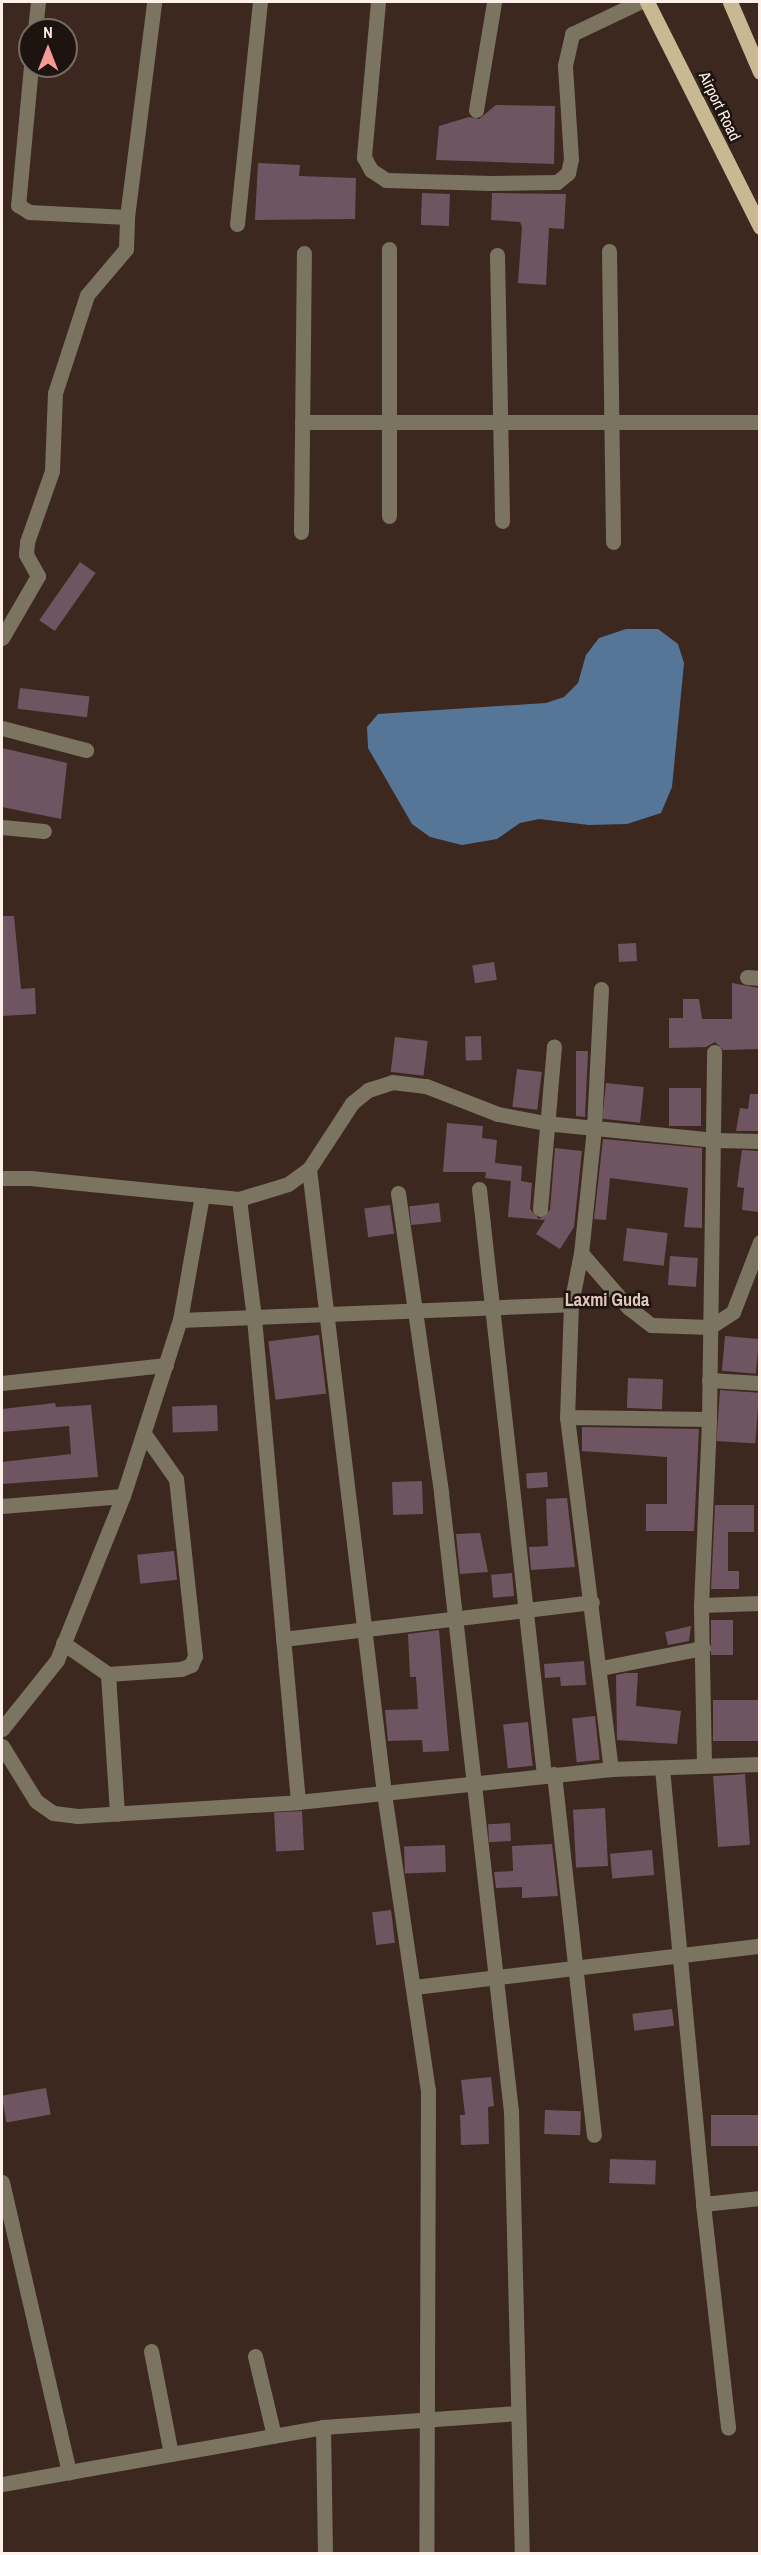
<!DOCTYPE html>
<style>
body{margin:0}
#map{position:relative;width:761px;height:2555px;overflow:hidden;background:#3d281f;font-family:"Archivo Narrow",sans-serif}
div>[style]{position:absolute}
.water>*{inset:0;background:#557697}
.building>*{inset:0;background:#6e5561;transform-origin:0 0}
.minor>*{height:15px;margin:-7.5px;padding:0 7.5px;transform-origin:7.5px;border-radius:7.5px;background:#7b7461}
.major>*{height:15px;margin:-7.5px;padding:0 7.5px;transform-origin:7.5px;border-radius:7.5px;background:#c9b993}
span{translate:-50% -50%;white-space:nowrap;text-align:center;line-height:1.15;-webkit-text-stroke:5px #1d130f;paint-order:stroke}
.street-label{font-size:16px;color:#fef0e9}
.neighbourhood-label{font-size:18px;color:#e2c6ba;font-weight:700}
.frame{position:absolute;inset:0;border:3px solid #fef0e9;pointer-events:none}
.north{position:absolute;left:18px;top:18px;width:60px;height:60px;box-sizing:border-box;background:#1d130f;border:2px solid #776b66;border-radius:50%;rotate:0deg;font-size:16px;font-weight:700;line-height:24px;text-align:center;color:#fef0e9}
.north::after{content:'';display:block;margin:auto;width:21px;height:27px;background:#f59b97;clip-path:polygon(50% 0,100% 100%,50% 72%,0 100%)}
</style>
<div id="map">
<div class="water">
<i style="clip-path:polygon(626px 629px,658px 629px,678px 644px,684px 663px,672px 787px,661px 813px,627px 824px,589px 825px,539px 819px,520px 823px,497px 839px,462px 845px,430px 837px,412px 824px,368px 748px,367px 727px,378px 714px,546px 703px,564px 697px,578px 683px,586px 655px,599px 638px)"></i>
</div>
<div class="building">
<i style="clip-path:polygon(496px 105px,555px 106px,554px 164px,436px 160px,439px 126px,469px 117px,479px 119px)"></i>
<i style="clip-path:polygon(258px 163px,300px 165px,299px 176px,356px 178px,355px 219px,255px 220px)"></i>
<i style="left:422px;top:193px;width:28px;height:32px;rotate:2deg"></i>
<i style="clip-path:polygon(492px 193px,566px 194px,564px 229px,549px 228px,546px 285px,518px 283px,522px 227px,520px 222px,491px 220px)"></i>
<i style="left:80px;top:562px;width:19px;height:71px;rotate:35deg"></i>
<i style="left:20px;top:688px;width:70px;height:21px;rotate:7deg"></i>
<i style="clip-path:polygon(2px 748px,67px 763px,61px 819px,2px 807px)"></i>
<i style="clip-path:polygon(2px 916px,14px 916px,21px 989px,35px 988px,36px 1014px,2px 1016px)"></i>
<i style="left:636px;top:943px;width:18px;height:18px;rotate:87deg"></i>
<i style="left:494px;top:962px;width:18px;height:22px;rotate:81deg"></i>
<i style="clip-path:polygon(732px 983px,759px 988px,759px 1049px,723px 1050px,715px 1042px,706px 1047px,669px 1048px,669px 1018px,683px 1018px,683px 999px,699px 999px,702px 1019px,732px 1019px)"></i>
<i style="left:481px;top:1036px;width:24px;height:16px;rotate:88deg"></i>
<i style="left:395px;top:1037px;width:33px;height:35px;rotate:7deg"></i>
<i style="clip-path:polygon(576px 1051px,588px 1051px,585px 1117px,576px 1116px)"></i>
<i style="left:517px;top:1069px;width:25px;height:38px;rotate:7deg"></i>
<i style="left:606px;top:1083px;width:38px;height:36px;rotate:6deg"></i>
<i style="left:669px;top:1088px;width:32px;height:38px"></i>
<i style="clip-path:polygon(750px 1094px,759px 1094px,759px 1131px,736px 1131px,740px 1108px,748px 1109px)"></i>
<i style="clip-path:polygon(447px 1123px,483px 1126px,482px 1138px,497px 1140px,495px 1163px,522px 1166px,521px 1181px,532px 1183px,530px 1209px,539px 1219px,550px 1210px,555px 1148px,582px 1151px,574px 1227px,560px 1249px,536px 1234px,545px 1220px,508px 1217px,511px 1181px,485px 1178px,486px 1172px,443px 1172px)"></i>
<i style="clip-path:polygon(603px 1139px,702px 1148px,702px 1228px,684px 1227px,688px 1188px,610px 1178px,606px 1220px,594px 1219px)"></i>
<i style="clip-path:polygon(742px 1150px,759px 1151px,759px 1212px,742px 1210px,744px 1188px,737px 1187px)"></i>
<i style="left:439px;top:1203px;width:19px;height:30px;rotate:84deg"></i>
<i style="left:390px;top:1205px;width:29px;height:26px;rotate:82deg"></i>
<i style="left:627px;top:1228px;width:41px;height:33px;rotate:7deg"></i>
<i style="left:670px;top:1256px;width:28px;height:29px;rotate:4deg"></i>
<i style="left:319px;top:1335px;width:59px;height:51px;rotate:83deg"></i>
<i style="left:725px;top:1336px;width:34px;height:35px;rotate:5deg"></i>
<i style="left:628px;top:1378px;width:35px;height:30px;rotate:2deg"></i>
<i style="left:720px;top:1390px;width:39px;height:51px;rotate:4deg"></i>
<i style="clip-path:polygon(55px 1403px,56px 1407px,91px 1405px,98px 1477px,2px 1484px,2px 1462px,71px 1454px,69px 1426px,2px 1432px,2px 1409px)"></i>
<i style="left:217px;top:1405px;width:26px;height:45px;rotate:88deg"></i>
<i style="clip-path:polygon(582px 1427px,699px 1429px,694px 1531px,646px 1531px,646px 1504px,667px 1504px,667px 1457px,582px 1451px)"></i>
<i style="left:547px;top:1472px;width:15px;height:21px;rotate:86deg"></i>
<i style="left:422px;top:1481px;width:33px;height:30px;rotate:88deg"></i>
<i style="clip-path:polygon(567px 1498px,575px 1567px,531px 1570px,529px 1547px,548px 1546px,546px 1499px)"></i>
<i style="clip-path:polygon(715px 1505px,754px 1505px,754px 1532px,728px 1532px,728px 1571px,739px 1571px,739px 1589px,711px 1589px)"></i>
<i style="clip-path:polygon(480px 1533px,488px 1572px,460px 1574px,456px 1534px)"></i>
<i style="left:174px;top:1551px;width:29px;height:37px;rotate:84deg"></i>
<i style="left:512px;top:1573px;width:23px;height:21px;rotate:85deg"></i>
<i style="left:711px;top:1620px;width:22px;height:35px"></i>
<i style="clip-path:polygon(691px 1626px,689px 1641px,668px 1645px,665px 1632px)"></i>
<i style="clip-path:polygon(439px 1630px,449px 1751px,423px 1752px,422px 1740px,388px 1741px,385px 1710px,418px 1709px,416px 1677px,410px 1677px,408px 1634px)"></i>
<i style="clip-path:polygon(584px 1661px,586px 1685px,561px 1686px,560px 1677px,545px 1678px,544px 1664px)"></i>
<i style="clip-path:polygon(626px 1673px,638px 1673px,636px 1706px,681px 1711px,677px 1744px,617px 1740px,616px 1675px)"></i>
<i style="left:759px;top:1700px;width:41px;height:46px;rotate:90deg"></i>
<i style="left:595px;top:1716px;width:44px;height:23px;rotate:84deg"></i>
<i style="left:528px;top:1722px;width:44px;height:25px;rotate:84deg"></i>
<i style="left:745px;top:1774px;width:71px;height:32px;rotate:86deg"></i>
<i style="left:605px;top:1808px;width:58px;height:32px;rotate:87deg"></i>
<i style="left:302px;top:1811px;width:39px;height:28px;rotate:87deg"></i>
<i style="left:510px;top:1823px;width:18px;height:22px;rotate:87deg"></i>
<i style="clip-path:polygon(552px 1844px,558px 1896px,522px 1898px,522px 1887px,496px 1888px,494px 1872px,513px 1871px,512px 1846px)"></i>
<i style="left:445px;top:1845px;width:27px;height:41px;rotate:88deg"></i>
<i style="left:652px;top:1850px;width:25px;height:42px;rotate:85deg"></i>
<i style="left:391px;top:1910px;width:33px;height:19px;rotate:83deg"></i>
<i style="left:672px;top:2009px;width:17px;height:40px;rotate:83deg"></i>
<i style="clip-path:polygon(491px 2077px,494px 2106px,488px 2107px,489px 2144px,461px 2145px,460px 2115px,465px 2115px,461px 2080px)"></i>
<i style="left:46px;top:2088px;width:27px;height:45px;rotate:80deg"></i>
<i style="left:545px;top:2110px;width:36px;height:24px;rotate:2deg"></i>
<i style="left:759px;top:2115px;width:31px;height:48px;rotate:90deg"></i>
<i style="left:610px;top:2159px;width:46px;height:24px;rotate:2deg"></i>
</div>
<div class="minor">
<i style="left:378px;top:2px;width:156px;rotate:95.2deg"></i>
<i style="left:364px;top:157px;width:15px;rotate:62deg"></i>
<i style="left:371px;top:170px;width:18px;rotate:34deg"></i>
<i style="left:386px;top:180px;width:105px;rotate:1.6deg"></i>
<i style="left:491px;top:183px;width:66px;rotate:-0.9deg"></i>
<i style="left:557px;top:182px;width:14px;rotate:-39deg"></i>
<i style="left:568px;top:173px;width:14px;rotate:-78deg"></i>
<i style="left:571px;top:159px;width:94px;rotate:-93.7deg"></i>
<i style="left:565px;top:65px;width:32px;rotate:-77deg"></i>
<i style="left:572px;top:34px;width:74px;rotate:-25.5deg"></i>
<i style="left:35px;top:30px;width:28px;rotate:-84deg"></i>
<i style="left:31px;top:66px;width:140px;rotate:95.3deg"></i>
<i style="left:18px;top:205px;width:13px;rotate:32deg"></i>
<i style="left:29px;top:212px;width:98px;rotate:2.9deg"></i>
<i style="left:127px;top:217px;width:217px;rotate:-82.8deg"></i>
<i style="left:476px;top:110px;width:109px;rotate:-80.5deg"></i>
<i style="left:237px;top:224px;width:223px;rotate:-84.1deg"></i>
<i style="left:609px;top:251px;width:291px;rotate:89.2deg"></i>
<i style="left:497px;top:255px;width:266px;rotate:88.9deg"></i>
<i style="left:302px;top:422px;width:458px"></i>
<i style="left:389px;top:516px;width:267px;rotate:-90deg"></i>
<i style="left:301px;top:532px;width:279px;rotate:-89.4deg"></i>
<i style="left:2px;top:638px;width:72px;rotate:-59.9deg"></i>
<i style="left:38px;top:576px;width:25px;rotate:-119deg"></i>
<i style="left:26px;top:554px;width:12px;rotate:-85deg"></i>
<i style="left:27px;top:542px;width:75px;rotate:-70.6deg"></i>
<i style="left:52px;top:471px;width:78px;rotate:-87.8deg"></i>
<i style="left:55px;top:393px;width:103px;rotate:-71.9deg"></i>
<i style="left:87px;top:295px;width:60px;rotate:-49.7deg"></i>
<i style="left:126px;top:249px;width:32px;rotate:-88deg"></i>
<i style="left:2px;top:728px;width:87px;rotate:14.7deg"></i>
<i style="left:2px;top:827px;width:42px;rotate:5.4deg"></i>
<i style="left:747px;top:977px;width:13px;rotate:4deg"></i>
<i style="left:601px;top:989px;width:139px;rotate:92.9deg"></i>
<i style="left:594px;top:1128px;width:126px;rotate:95.9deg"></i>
<i style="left:581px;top:1253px;width:52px;rotate:101.1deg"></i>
<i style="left:571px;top:1304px;width:113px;rotate:92deg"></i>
<i style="left:567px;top:1417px;width:355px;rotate:82.9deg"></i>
<i style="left:309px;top:1169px;width:628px;rotate:83.15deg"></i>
<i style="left:384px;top:1793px;width:300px;rotate:81.6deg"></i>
<i style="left:428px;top:2090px;width:464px;rotate:90.2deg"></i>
<i style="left:2px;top:1178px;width:28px"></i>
<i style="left:30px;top:1178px;width:210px;rotate:5.7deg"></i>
<i style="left:239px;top:1199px;width:51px;rotate:-17deg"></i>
<i style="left:288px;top:1184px;width:26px;rotate:-36deg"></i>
<i style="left:309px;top:1169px;width:79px;rotate:-56.9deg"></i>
<i style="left:352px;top:1103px;width:21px;rotate:-39deg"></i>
<i style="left:368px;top:1090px;width:25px;rotate:-18deg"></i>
<i style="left:392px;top:1082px;width:34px;rotate:7deg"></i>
<i style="left:426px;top:1086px;width:77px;rotate:21.3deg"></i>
<i style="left:498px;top:1114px;width:48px;rotate:10.8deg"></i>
<i style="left:545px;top:1123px;width:171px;rotate:5.7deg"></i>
<i style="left:715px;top:1140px;width:45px;rotate:1.3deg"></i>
<i style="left:479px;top:1189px;width:590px;rotate:83.67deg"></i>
<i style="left:398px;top:1193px;width:303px;rotate:81.8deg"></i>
<i style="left:441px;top:1493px;width:622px;rotate:83.54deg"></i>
<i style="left:511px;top:2111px;width:443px;rotate:88.6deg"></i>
<i style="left:239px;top:1199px;width:120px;rotate:82.8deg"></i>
<i style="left:254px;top:1318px;width:486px;rotate:84.8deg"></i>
<i style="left:540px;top:1209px;width:163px;rotate:-85.1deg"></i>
<i style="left:581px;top:1253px;width:72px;rotate:49deg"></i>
<i style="left:628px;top:1307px;width:29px;rotate:38deg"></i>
<i style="left:651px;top:1325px;width:59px;rotate:1.9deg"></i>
<i style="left:710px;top:1327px;width:27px;rotate:-33deg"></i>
<i style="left:733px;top:1312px;width:75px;rotate:-68.9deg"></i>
<i style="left:180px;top:1320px;width:391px;rotate:-2.3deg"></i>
<i style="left:709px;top:1380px;width:51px;rotate:3.4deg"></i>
<i style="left:2px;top:1383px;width:165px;rotate:-6.3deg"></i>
<i style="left:567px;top:1417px;width:142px;rotate:0.8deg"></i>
<i style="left:2px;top:1506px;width:121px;rotate:-4.7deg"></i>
<i style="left:701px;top:1605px;width:59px;rotate:-1.9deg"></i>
<i style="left:283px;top:1639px;width:311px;rotate:-6.8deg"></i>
<i style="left:63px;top:1643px;width:55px;rotate:34.6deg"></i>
<i style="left:108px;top:1674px;width:73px;rotate:-3.9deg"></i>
<i style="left:181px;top:1669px;width:11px;rotate:-22deg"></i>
<i style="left:191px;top:1665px;width:10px;rotate:-66deg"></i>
<i style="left:195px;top:1656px;width:178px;rotate:-96.1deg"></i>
<i style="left:176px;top:1479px;width:54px;rotate:-125.2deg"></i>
<i style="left:601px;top:1668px;width:104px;rotate:-11.1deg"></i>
<i style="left:108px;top:1674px;width:140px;rotate:86.3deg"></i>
<i style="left:2px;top:1729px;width:88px;rotate:-51.4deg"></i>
<i style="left:57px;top:1660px;width:177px;rotate:-68.1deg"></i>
<i style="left:123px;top:1496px;width:185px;rotate:-72.1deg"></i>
<i style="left:180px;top:1320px;width:127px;rotate:-80deg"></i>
<i style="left:2px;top:1746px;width:65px;rotate:58.3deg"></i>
<i style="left:36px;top:1801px;width:21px;rotate:35deg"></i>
<i style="left:53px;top:1813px;width:25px;rotate:7deg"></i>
<i style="left:78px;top:1816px;width:220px;rotate:-3.6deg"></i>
<i style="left:298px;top:1802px;width:315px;rotate:-6deg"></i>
<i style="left:611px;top:1769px;width:149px;rotate:-1.9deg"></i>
<i style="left:704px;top:1765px;width:160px;rotate:-91.1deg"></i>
<i style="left:701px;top:1605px;width:186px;rotate:-87.5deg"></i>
<i style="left:709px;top:1419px;width:367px;rotate:-89.2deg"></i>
<i style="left:662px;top:1768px;width:438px;rotate:84.6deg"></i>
<i style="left:703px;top:2204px;width:57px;rotate:-6deg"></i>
<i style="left:554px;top:1774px;width:363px;rotate:83.7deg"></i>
<i style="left:414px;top:1987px;width:348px;rotate:-6.8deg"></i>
<i style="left:2px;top:2182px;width:298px;rotate:77deg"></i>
<i style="left:69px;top:2472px;width:68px;rotate:169.8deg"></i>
<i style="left:703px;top:2204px;width:225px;rotate:83.6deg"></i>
<i style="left:151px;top:2351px;width:105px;rotate:79deg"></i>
<i style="left:255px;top:2356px;width:82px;rotate:76.6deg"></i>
<i style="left:69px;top:2472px;width:258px;rotate:-10deg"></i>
<i style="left:325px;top:2554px;width:127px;rotate:-90.9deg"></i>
<i style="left:323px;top:2427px;width:195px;rotate:-4.1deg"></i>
</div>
<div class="major">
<i style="left:647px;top:2px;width:252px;rotate:63.3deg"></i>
<i style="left:730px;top:2px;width:76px;rotate:66.8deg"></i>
</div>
<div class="street-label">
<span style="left:720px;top:106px;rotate:64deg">Airport Road</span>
</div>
<div class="neighbourhood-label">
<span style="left:607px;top:1300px">Laxmi Guda</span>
</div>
<div class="frame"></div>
<div class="north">N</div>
</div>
